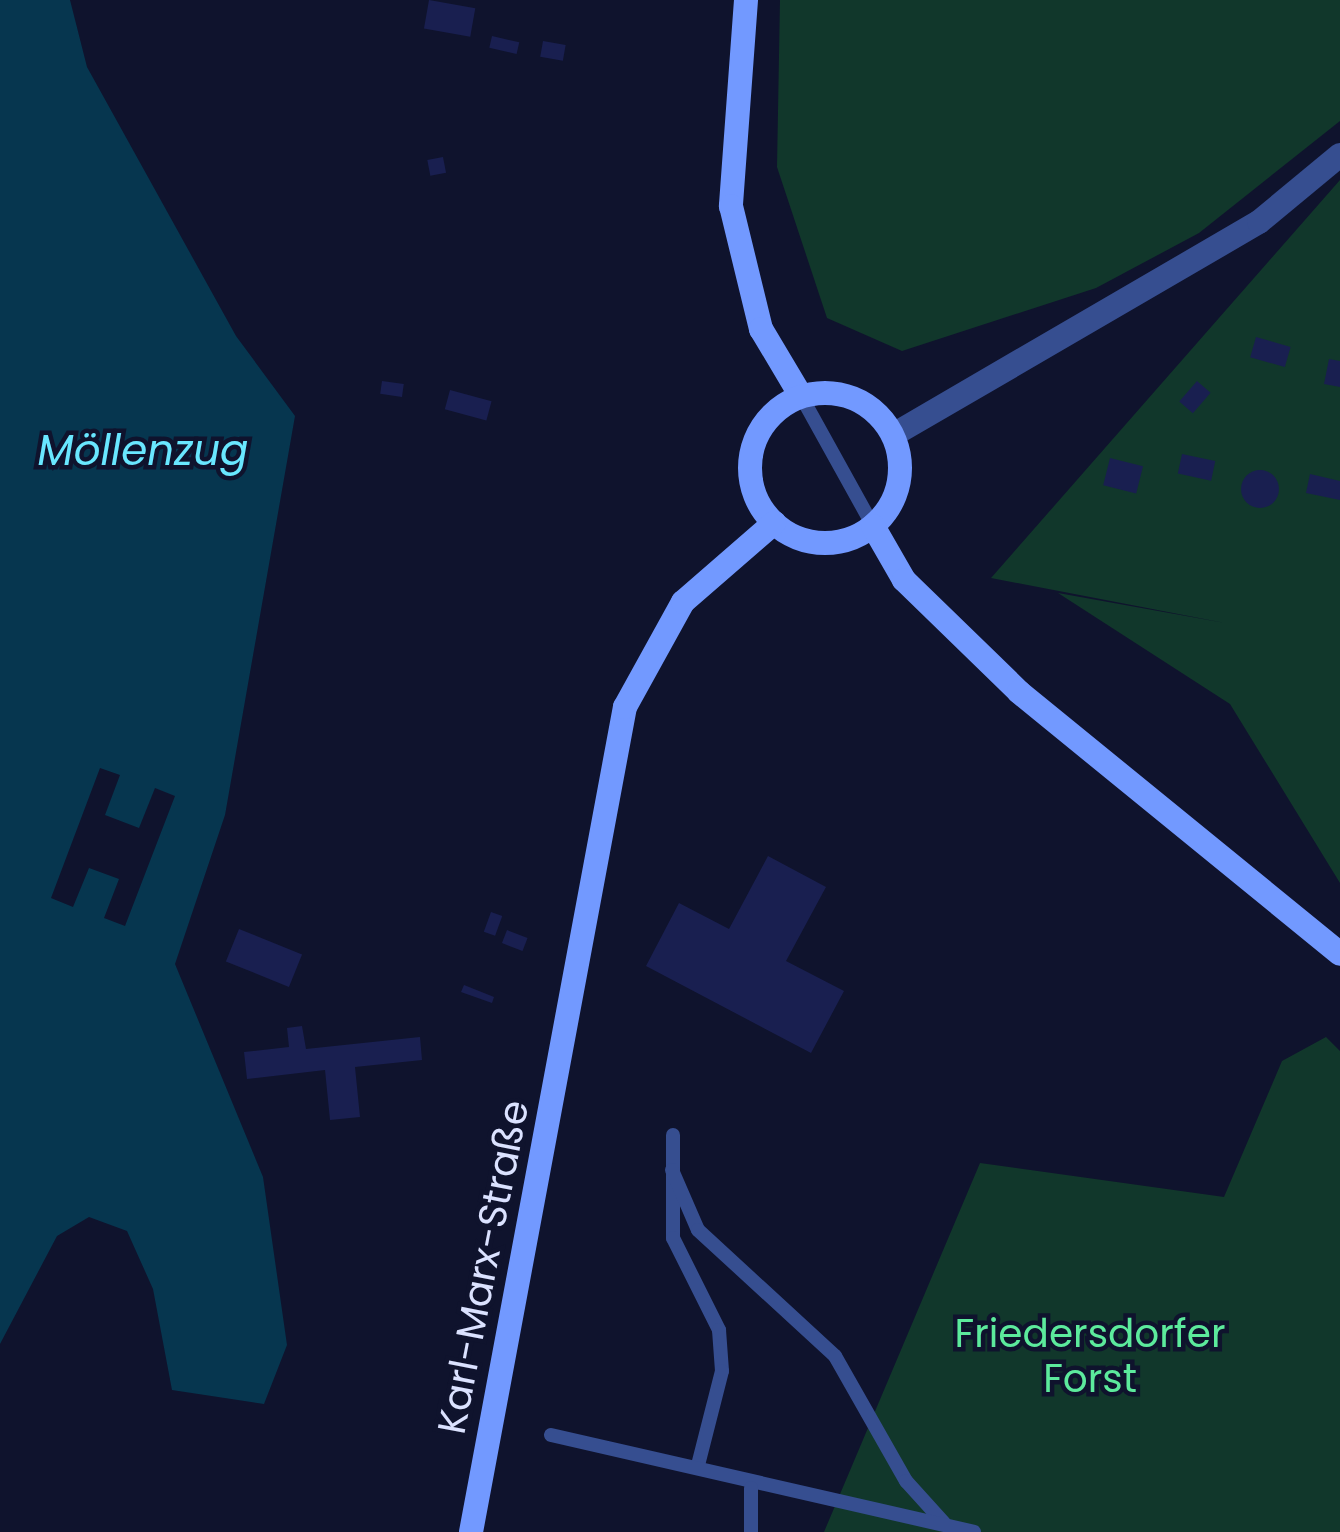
<!DOCTYPE html>
<meta charset="utf-8">
<style>
body{margin:0}
#map{position:relative;width:1340px;height:1532px;overflow:hidden;background:#0f132d;font-family:Poppins,sans-serif}
div>[style]{position:absolute}
.green>*{inset:0;background:#11372b}
.water>*{inset:0;background:#06364f}
.pier>*{inset:0;background:#0f132d}
.building>*{inset:0;background:#191f50;transform-origin:0 0}
.round{border-radius:50%}
.lane>*{height:14px;margin:-7px;padding:0 7px;transform-origin:7px;border-radius:7px;background:#364e90}
.street>*{height:24px;margin:-12px;padding:0 12px;transform-origin:12px;border-radius:12px;background:#364e90}
.secondary>*{height:24px;margin:-12px;padding:0 12px;transform-origin:12px;border-radius:12px;background:#7299ff}
.secondary>.ring{margin:-12px;padding:0;box-sizing:content-box;background:none;border:24px solid #7299ff;border-radius:50%}
span{translate:-50% -50%;white-space:nowrap;text-align:center;line-height:1.15;-webkit-text-stroke:9px #0f132d;paint-order:stroke}
.street-label{font-size:39px;color:#dbe2ff}
.park-label{font-size:39px;color:#5cea9c}
.water-label{font-size:42px;color:#69e7ff;font-style:italic}
</style>
<div id="map">
<div class="green">
<i style="clip-path:polygon(780px 0,1340px 0,1340px 121px,1199px 233px,1096px 288px,902px 351px,827px 318px,777px 167px)"></i>
<i style="clip-path:polygon(1340px 180px,1340px 883px,1230px 704px,1058px 593px,1225px 623px,991px 578px)"></i>
<i style="clip-path:polygon(1326px 1037px,1340px 1051px,1340px 1532px,824px 1532px,980px 1163px,1224px 1197px,1282px 1061px)"></i>
</div>
<div class="water">
<i style="clip-path:polygon(0 0,70px 0,87px 67px,236px 336px,295px 416px,225px 815px,175px 964px,263px 1177px,287px 1345px,264px 1404px,172px 1390px,153px 1289px,127px 1231px,89px 1217px,57px 1236px,0 1344px)"></i>
</div>
<div class="pier">
<i style="clip-path:polygon(100px 768px,120px 775px,105px 815px,139px 828px,155px 788px,175px 796px,125px 926px,104px 918px,119px 879px,89px 868px,73px 907px,51px 898px)"></i>
</div>
<div class="building">
<i style="left:429px;top:0;width:47px;height:29px;rotate:10deg"></i>
<i style="left:492px;top:36px;width:28px;height:12px;rotate:13deg"></i>
<i style="left:543px;top:41px;width:23px;height:16px;rotate:10deg"></i>
<i style="left:443px;top:157px;width:16px;height:16px;rotate:79deg"></i>
<i style="left:1256px;top:337px;width:36px;height:21px;rotate:16deg"></i>
<i style="clip-path:polygon(1329px 359px,1340px 361px,1340px 387px,1324px 384px)"></i>
<i style="left:382px;top:381px;width:22px;height:13px;rotate:8deg"></i>
<i style="left:1197px;top:381px;width:18px;height:27px;rotate:41deg"></i>
<i style="left:450px;top:390px;width:43px;height:20px;rotate:15deg"></i>
<i style="left:1182px;top:454px;width:34px;height:20px;rotate:12deg"></i>
<i style="left:1110px;top:458px;width:34px;height:28px;rotate:14deg"></i>
<i class="round" style="left:1241px;top:470px;width:38px;height:38px"></i>
<i style="clip-path:polygon(1310px 474px,1340px 481px,1340px 500px,1306px 493px)"></i>
<i style="clip-path:polygon(768px 856px,826px 887px,786px 961px,844px 991px,811px 1053px,646px 966px,679px 903px,729px 929px)"></i>
<i style="left:491px;top:912px;width:12px;height:21px;rotate:20deg"></i>
<i style="left:239px;top:929px;width:68px;height:35px;rotate:22deg"></i>
<i style="left:507px;top:930px;width:22px;height:14px;rotate:21deg"></i>
<i style="clip-path:polygon(464px 985px,494px 997px,492px 1003px,461px 992px)"></i>
<i style="clip-path:polygon(302px 1026px,306px 1049px,420px 1037px,422px 1060px,355px 1067px,360px 1117px,330px 1120px,325px 1070px,247px 1079px,244px 1052px,289px 1047px,287px 1028px)"></i>
</div>
<div class="lane">
<i style="left:801px;top:396px;width:149px;rotate:61deg"></i>
<i style="left:673px;top:1135px;width:103px;rotate:90deg"></i>
<i style="left:673px;top:1238px;width:103px;rotate:63.4deg"></i>
<i style="left:719px;top:1330px;width:41px;rotate:85.8deg"></i>
<i style="left:722px;top:1371px;width:97px;rotate:104.3deg"></i>
<i style="left:672px;top:1170px;width:65px;rotate:66.6deg"></i>
<i style="left:698px;top:1230px;width:186px;rotate:42.6deg"></i>
<i style="left:835px;top:1356px;width:144px;rotate:60.4deg"></i>
<i style="left:906px;top:1481px;width:57px;rotate:47.9deg"></i>
<i style="left:551px;top:1435px;width:434px;rotate:12.9deg"></i>
<i style="left:751px;top:1532px;width:44px;rotate:-90deg"></i>
</div>
<div class="street">
<i style="left:893px;top:435px;width:423px;rotate:-30.2deg"></i>
<i style="left:1259px;top:222px;width:105px;rotate:-39.6deg"></i>
</div>
<div class="secondary">
<i style="left:746px;top:0;width:207px;rotate:94.2deg"></i>
<i style="left:731px;top:206px;width:127px;rotate:76.3deg"></i>
<i style="left:761px;top:329px;width:78px;rotate:59.2deg"></i>
<i class="ring" style="left:750px;top:393px;width:126px;height:126px"></i>
<i style="left:873px;top:526px;width:62px;rotate:60.1deg"></i>
<i style="left:904px;top:580px;width:161px;rotate:44.2deg"></i>
<i style="left:1019px;top:692px;width:414px;rotate:39.2deg"></i>
<i style="left:471px;top:1532px;width:839px;rotate:-79.43deg"></i>
<i style="left:625px;top:707px;width:120px;rotate:-61.1deg"></i>
<i style="left:683px;top:602px;width:121px;rotate:-41deg"></i>
</div>
<div class="street-label">
<span style="left:484px;top:1267px;rotate:-79deg">Karl-Marx-Straße</span>
</div>
<div class="park-label">
<span style="left:1090px;top:1357px">Friedersdorfer<br>Forst</span>
</div>
<div class="water-label">
<span style="left:143px;top:451px">Möllenzug</span>
</div>
</div>
